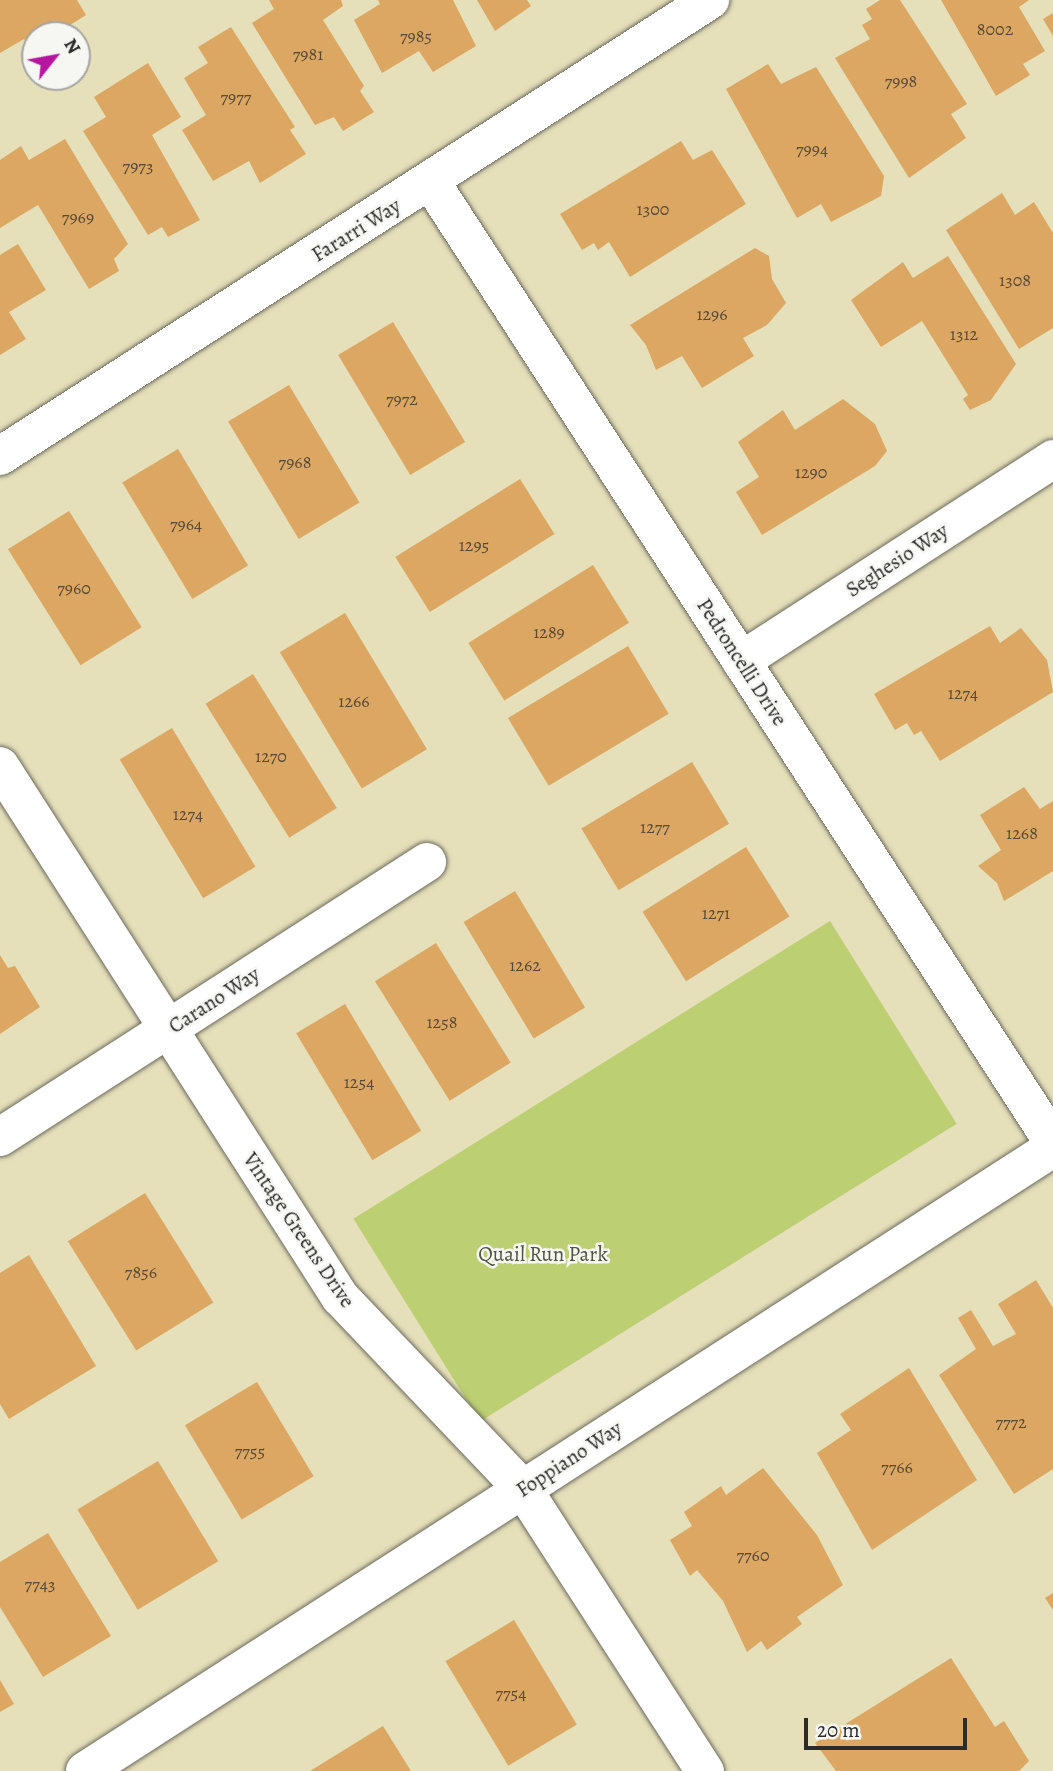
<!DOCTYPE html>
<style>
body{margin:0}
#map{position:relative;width:1053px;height:1771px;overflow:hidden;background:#e5dfba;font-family:Alegreya,serif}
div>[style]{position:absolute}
.green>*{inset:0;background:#bccf72;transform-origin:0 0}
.building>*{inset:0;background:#dca762;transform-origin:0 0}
.roads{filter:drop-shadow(0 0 2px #6c6a5d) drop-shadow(0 0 2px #6c6a5d)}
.minor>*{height:38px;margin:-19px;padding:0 19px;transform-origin:19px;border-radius:19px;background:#fff}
span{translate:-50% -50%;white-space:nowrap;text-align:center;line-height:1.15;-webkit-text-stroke:5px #f6f6f2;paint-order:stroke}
.number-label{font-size:18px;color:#574a39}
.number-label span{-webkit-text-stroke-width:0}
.street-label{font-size:21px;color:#2b2b2b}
.park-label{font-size:21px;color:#4f543d}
.north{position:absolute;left:21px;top:21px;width:70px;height:70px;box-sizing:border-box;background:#f6f6f2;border:2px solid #a5a5a2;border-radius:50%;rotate:59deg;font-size:19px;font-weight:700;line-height:28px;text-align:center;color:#2b2b2b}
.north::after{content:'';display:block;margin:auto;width:24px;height:32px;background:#b5179e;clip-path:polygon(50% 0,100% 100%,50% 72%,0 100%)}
.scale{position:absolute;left:804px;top:1718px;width:163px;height:32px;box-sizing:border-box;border:4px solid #2b2b2b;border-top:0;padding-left:9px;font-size:21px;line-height:24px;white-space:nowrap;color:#2b2b2b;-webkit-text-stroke:5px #f6f6f2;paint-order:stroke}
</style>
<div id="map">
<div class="green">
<i style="left:830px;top:921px;width:239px;height:562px;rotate:58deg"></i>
</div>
<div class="building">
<i style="clip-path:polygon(0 0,77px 0,86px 15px,54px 35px,35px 35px,31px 50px,24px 39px,0 53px)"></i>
<i style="clip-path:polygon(269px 0,341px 0,343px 6px,323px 20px,364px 86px,360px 91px,374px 112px,343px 131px,334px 117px,315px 125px,252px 23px,274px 9px)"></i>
<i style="clip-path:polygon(378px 0,453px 0,476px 46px,433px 72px,419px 51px,382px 73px,354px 20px,380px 4px)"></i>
<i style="clip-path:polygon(477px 0,527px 0,531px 6px,495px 31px)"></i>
<i style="clip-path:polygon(880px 0,900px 0,967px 104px,951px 114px,966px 138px,909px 178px,835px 58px,870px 39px,862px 25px,872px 19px,866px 9px)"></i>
<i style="clip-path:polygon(941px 0,1029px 0,1019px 7px,1045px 51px,1023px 64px,1030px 75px,996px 96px)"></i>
<i style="clip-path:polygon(1053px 13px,1053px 36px,1043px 19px)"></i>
<i style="clip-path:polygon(231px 27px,295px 127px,290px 130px,306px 154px,260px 183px,249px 161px,213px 181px,182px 130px,206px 115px,184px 78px,208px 63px,198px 47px)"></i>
<i style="clip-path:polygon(148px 63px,181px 117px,152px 135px,200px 220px,168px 237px,162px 227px,148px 235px,83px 131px,106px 117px,94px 97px)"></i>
<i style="clip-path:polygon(768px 64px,781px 84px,816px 67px,884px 176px,881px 196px,831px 222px,821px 204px,797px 218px,726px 89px)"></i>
<i style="clip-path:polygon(65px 139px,128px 244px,114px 259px,119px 271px,89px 289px,38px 205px,0 228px,0 160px,21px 146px,29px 160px)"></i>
<i style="clip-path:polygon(681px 141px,693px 160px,712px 150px,746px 204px,630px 277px,609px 242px,598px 250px,594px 243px,582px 250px,560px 214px)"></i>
<i style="clip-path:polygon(1002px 193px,1015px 215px,1034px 202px,1053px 233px,1053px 328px,1019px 349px,946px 230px)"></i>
<i style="clip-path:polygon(18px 244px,46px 290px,9px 312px,26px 339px,0 355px,0 255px)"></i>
<i style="clip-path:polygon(755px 248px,769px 256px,772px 279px,786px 303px,767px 325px,743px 338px,754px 356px,702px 388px,682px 356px,656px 370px,646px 345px,630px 325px)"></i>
<i style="clip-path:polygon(948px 256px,1016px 364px,991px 400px,970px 410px,963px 399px,968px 395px,922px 321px,881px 347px,851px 300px,903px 262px,913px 278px)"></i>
<i style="left:393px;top:322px;width:140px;height:64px;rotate:59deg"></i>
<i style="left:289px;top:385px;width:137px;height:71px;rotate:59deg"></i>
<i style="clip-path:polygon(843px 399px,875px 424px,887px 451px,875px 466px,762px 535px,736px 492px,759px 477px,738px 442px,783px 410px,795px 430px)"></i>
<i style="left:178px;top:449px;width:136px;height:65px;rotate:59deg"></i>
<i style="left:520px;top:479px;width:65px;height:147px;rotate:58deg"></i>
<i style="left:69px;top:511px;width:137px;height:72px;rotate:58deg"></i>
<i style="left:593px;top:565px;width:68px;height:147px;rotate:58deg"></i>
<i style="left:345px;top:613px;width:159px;height:76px;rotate:59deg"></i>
<i style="clip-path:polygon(990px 626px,1000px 643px,1021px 628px,1047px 660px,1053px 692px,940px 761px,921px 731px,914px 735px,907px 723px,895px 730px,874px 694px)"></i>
<i style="left:628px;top:646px;width:79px;height:140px;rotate:59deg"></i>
<i style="left:253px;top:674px;width:158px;height:56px;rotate:58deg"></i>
<i style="left:172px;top:728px;width:162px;height:61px;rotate:59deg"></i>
<i style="left:692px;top:762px;width:72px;height:129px;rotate:59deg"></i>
<i style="clip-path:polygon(1024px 787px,1040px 809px,1053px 801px,1053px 871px,1004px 901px,997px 883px,978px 866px,1001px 850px,980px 815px)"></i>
<i style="left:746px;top:847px;width:82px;height:122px;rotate:58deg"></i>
<i style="left:515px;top:891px;width:136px;height:60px;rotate:59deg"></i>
<i style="left:436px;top:943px;width:141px;height:72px;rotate:58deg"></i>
<i style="clip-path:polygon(0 955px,8px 968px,15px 966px,40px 1007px,0 1034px)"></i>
<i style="left:345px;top:1004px;width:148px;height:57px;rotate:59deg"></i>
<i style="left:145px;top:1193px;width:129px;height:91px;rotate:58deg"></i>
<i style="clip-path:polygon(29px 1255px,96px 1366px,9px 1419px,0 1404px,0 1273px)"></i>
<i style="clip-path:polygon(1036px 1280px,1053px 1308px,1053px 1469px,1014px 1494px,939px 1375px,976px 1349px,958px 1318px,971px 1310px,993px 1346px,1016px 1334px,998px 1304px)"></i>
<i style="clip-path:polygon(909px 1368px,977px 1480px,872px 1550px,817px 1453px,851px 1430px,840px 1414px)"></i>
<i style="left:257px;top:1382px;width:110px;height:84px;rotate:59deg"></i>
<i style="left:158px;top:1461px;width:117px;height:94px;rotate:59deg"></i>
<i style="clip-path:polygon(763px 1468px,817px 1535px,843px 1585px,797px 1617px,802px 1624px,767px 1650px,761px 1641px,747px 1652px,723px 1601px,697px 1570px,690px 1576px,670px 1540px,692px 1526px,684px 1512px,721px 1486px,726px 1495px)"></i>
<i style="clip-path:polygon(48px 1533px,111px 1636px,43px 1677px,0 1607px,0 1562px)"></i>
<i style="clip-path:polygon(1053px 1593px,1053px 1610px,1045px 1598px)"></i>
<i style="left:514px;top:1620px;width:122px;height:80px;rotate:59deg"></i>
<i style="clip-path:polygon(951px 1658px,995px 1727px,1004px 1721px,1029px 1761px,1019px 1771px,836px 1771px,815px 1743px)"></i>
<i style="clip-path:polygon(0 1680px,14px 1704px,0 1712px)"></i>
<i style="clip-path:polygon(383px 1726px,411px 1771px,310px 1771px)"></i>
</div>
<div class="roads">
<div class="minor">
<i style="left:431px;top:182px;width:1144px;rotate:57.06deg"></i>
<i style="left:0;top:456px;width:844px;rotate:-32.71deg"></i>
<i style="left:741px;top:661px;width:372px;rotate:-32.9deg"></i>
<i style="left:0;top:766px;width:631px;rotate:57.37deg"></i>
<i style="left:340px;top:1297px;width:265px;rotate:46.4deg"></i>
<i style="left:523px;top:1489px;width:336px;rotate:57.2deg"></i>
<i style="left:0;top:1137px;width:508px;rotate:-32.78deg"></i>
<i style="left:85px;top:1771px;width:1151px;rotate:-32.77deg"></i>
</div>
</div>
<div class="number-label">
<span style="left:995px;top:29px">8002</span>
<span style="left:416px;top:36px">7985</span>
<span style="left:308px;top:54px">7981</span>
<span style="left:901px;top:81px">7998</span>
<span style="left:236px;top:97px">7977</span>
<span style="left:812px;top:149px">7994</span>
<span style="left:138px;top:166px">7973</span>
<span style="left:653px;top:209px">1300</span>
<span style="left:78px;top:217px">7969</span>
<span style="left:1015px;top:280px">1308</span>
<span style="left:712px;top:314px">1296</span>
<span style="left:964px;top:334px">1312</span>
<span style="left:402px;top:399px">7972</span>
<span style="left:295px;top:462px">7968</span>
<span style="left:811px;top:472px">1290</span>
<span style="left:186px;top:524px">7964</span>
<span style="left:474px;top:545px">1295</span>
<span style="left:74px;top:588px">7960</span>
<span style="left:549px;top:632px">1289</span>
<span style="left:963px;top:693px">1274</span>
<span style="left:354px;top:701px">1266</span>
<span style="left:271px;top:756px">1270</span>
<span style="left:188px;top:814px">1274</span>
<span style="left:655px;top:827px">1277</span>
<span style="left:1022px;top:833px">1268</span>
<span style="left:716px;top:913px">1271</span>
<span style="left:525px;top:965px">1262</span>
<span style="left:442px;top:1022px">1258</span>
<span style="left:359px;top:1082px">1254</span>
<span style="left:141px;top:1272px">7856</span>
<span style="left:1011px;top:1422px">7772</span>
<span style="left:250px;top:1451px">7755</span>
<span style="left:897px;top:1467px">7766</span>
<span style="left:753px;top:1555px">7760</span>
<span style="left:40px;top:1584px">7743</span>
<span style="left:511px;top:1693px">7754</span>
</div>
<div class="street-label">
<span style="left:356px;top:230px;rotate:-32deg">Fararri Way</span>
<span style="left:897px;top:560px;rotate:-33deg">Seghesio Way</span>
<span style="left:742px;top:662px;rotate:57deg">Pedroncelli Drive</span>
<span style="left:214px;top:1000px;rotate:-33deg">Carano Way</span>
<span style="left:299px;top:1230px;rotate:56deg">Vintage Greens Drive</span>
<span style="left:569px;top:1459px;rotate:-33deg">Foppiano Way</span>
</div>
<div class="park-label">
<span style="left:543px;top:1254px">Quail Run Park</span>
</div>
<div class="north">N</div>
<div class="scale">20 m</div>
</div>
